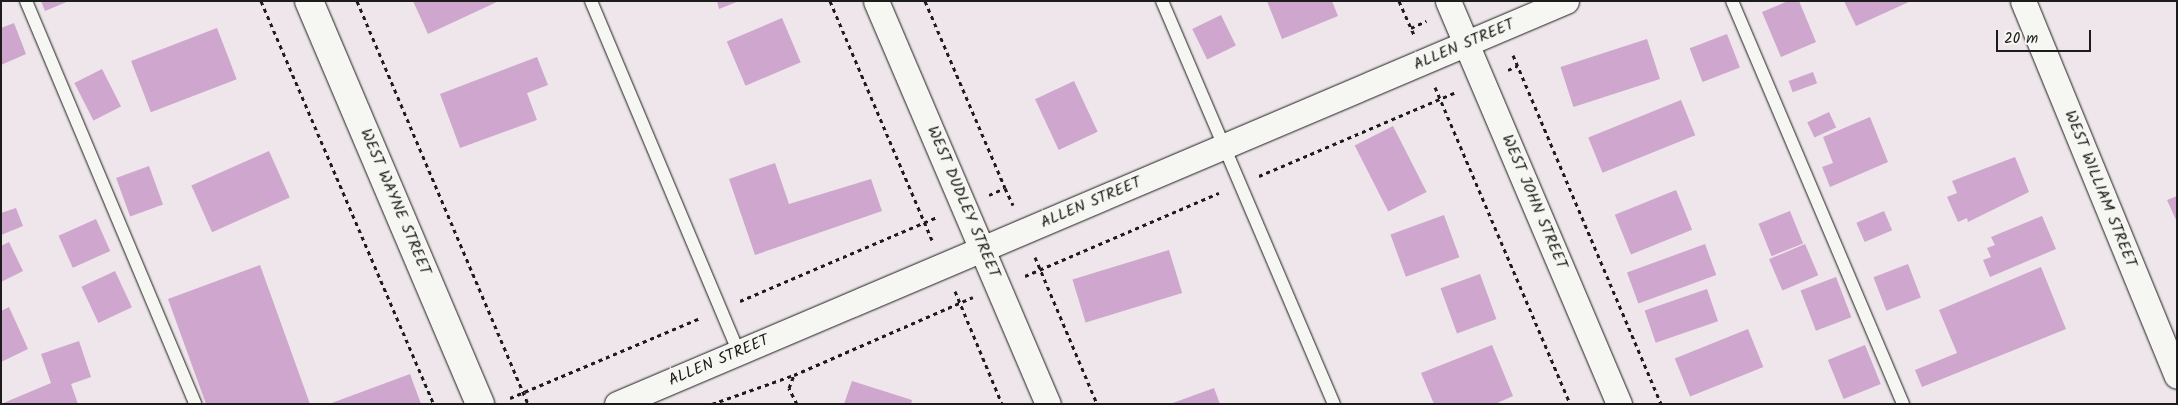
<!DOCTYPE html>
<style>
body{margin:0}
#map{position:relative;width:2178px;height:405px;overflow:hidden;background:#eee6eb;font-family:Kalam,sans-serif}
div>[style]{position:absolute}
.building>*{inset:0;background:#cfa6cd;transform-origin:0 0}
.path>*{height:3px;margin-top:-1.5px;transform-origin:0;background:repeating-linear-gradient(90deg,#1c1c1c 0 4px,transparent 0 8px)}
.roads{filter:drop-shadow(0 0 1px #1c1c1c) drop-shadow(0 0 1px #1c1c1c)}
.lane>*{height:12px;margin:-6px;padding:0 6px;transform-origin:6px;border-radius:6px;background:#f6f6f2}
.street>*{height:25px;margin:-12.5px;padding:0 12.5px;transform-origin:12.5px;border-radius:12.5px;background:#f6f6f2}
.secondary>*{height:28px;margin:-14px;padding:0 14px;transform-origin:14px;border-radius:14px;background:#f6f6f2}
span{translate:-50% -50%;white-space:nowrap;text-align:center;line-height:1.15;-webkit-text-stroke:5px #f6f6f2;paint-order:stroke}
.street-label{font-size:16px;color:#1c1c1c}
.frame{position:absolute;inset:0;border:2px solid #1c1c1c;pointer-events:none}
.scale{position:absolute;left:1996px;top:30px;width:95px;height:22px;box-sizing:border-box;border:2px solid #1c1c1c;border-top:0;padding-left:6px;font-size:15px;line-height:18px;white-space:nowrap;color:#1c1c1c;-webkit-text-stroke:4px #f6f6f2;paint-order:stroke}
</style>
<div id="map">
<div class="building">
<i style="clip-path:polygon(41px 1px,69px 1px,45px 11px)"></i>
<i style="clip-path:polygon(413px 1px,499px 1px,428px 34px)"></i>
<i style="clip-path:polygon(717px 1px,739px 1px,719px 9px)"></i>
<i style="clip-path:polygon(1267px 1px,1332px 1px,1338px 16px,1282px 39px)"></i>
<i style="clip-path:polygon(1788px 1px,1799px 1px,1816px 42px,1781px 57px,1762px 12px)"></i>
<i style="clip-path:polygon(1844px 1px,1911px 1px,1856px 26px)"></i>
<i style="left:1221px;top:15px;width:34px;height:32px;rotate:64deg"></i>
<i style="left:782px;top:18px;width:48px;height:60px;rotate:67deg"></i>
<i style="clip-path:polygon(14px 23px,26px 54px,1px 65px,1px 28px)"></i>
<i style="left:217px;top:28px;width:55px;height:92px;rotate:69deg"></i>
<i style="left:1727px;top:34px;width:36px;height:40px;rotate:69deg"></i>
<i style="left:1647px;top:39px;width:42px;height:91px;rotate:72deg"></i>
<i style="clip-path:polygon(537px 57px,548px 85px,527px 93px,537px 120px,460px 148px,440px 94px)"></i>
<i style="left:102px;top:69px;width:42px;height:31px;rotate:63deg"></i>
<i style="left:1813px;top:72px;width:12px;height:26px;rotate:70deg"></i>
<i style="left:1074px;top:81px;width:56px;height:43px;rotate:65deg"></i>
<i style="left:1681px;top:100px;width:38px;height:100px;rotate:68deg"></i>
<i style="left:1829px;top:112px;width:17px;height:24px;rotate:65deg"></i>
<i style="clip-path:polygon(1870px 117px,1888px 162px,1830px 187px,1822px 167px,1833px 163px,1823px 137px)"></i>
<i style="left:1393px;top:126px;width:74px;height:43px;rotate:63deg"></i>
<i style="left:269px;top:151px;width:51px;height:85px;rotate:66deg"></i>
<i style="clip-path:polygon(2015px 157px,2029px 192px,1968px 222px,1967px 218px,1958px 222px,1947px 197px,1957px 193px,1952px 181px)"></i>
<i style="clip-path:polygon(775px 163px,789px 204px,871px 179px,882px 211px,755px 255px,729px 179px)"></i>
<i style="left:149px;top:166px;width:41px;height:35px;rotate:70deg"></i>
<i style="left:1676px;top:190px;width:43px;height:66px;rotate:68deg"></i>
<i style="clip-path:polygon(2177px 196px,2177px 222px,2167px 200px)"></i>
<i style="clip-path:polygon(16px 208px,23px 226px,1px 235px,1px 213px)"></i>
<i style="left:1790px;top:211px;width:35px;height:34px;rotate:68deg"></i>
<i style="left:1884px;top:211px;width:21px;height:30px;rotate:67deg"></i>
<i style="left:1444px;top:215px;width:45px;height:57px;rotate:70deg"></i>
<i style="clip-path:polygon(2042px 216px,2056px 249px,1990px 277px,1983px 260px,1991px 257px,1987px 248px,1995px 245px,1991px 237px)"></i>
<i style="left:96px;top:219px;width:35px;height:41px;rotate:66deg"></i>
<i style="clip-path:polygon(9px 242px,23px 271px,1px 282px,1px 246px)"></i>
<i style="left:1705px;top:244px;width:33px;height:83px;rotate:70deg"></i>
<i style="left:1805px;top:244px;width:34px;height:39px;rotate:67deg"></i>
<i style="left:1169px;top:250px;width:45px;height:101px;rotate:73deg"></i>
<i style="left:1908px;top:264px;width:36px;height:37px;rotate:69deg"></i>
<i style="clip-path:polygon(260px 265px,310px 404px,206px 404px,168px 299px)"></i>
<i style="clip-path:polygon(2041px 267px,2066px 329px,1922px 387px,1915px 370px,1957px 353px,1939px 310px)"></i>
<i style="left:115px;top:271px;width:40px;height:37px;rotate:65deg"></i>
<i style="left:1480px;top:274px;width:48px;height:42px;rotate:70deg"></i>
<i style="left:1836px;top:277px;width:43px;height:38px;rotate:69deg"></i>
<i style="left:1707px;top:289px;width:34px;height:66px;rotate:71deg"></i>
<i style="clip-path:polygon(9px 307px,28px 349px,1px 362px,1px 311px)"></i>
<i style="left:1748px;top:329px;width:41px;height:79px;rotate:68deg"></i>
<i style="clip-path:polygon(79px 341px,91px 377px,71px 384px,78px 404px,1px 404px,51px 383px,41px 354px)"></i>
<i style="clip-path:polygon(1492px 345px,1513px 396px,1495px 404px,1434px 404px,1421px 373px)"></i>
<i style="left:1865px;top:345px;width:42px;height:40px;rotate:68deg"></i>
<i style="clip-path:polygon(410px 374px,421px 404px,329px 404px)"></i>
<i style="clip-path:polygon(852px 381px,912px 400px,911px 404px,844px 404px)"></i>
<i style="clip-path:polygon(1214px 388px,1220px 404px,1170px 404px)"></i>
</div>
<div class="path">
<i style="left:261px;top:1px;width:439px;rotate:66.8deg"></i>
<i style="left:357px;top:1px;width:438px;rotate:67deg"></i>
<i style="left:830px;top:1px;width:260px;rotate:66.9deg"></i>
<i style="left:925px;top:1px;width:203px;rotate:66.8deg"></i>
<i style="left:1399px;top:1px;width:37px;rotate:66deg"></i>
<i style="left:1411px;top:28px;width:17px;rotate:-25deg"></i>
<i style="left:1513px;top:55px;width:379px;rotate:67deg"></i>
<i style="left:1508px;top:70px;width:10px;rotate:-24deg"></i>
<i style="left:1435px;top:87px;width:345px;rotate:66.9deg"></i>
<i style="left:1259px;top:176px;width:214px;rotate:-23.1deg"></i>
<i style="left:989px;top:195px;width:17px;rotate:-24deg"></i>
<i style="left:1005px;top:188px;width:19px;rotate:65deg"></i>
<i style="left:1035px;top:257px;width:160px;rotate:67.1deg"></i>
<i style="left:1025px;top:276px;width:211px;rotate:-23.2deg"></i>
<i style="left:955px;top:291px;width:122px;rotate:67.4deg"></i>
<i style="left:740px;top:301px;width:214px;rotate:-23.1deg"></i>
<i style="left:510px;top:398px;width:206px;rotate:-22.8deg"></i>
<i style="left:712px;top:404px;width:87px;rotate:-19.5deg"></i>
<i style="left:797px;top:404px;width:18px;rotate:-117deg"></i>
<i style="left:789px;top:388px;width:14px;rotate:-69deg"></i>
<i style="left:794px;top:375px;width:195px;rotate:-23.5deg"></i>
</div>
<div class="roads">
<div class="lane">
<i style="left:26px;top:1px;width:437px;rotate:67.2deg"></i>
<i style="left:591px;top:1px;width:382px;rotate:67.2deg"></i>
<i style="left:1162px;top:1px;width:438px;rotate:66.9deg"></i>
<i style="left:1732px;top:1px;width:438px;rotate:67deg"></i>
</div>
<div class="street">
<i style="left:876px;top:1px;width:438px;rotate:66.9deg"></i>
<i style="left:1448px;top:1px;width:438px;rotate:67deg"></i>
<i style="left:2023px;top:1px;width:405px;rotate:67.7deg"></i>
<i style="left:617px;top:404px;width:1031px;rotate:-23.01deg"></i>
</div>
<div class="secondary">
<i style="left:309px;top:1px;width:438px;rotate:67deg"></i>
</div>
</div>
<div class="street-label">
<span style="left:1464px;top:45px;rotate:-23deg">ALLEN STREET</span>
<span style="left:2100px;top:189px;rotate:68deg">WEST WILLIAM STREET</span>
<span style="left:395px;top:202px;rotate:67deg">WEST WAYNE STREET</span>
<span style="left:963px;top:202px;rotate:67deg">WEST DUDLEY STREET</span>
<span style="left:1534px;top:202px;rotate:67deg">WEST JOHN STREET</span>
<span style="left:1091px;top:203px;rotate:-23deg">ALLEN STREET</span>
<span style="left:719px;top:361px;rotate:-23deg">ALLEN STREET</span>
</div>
<div class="frame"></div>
<div class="scale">20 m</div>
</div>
